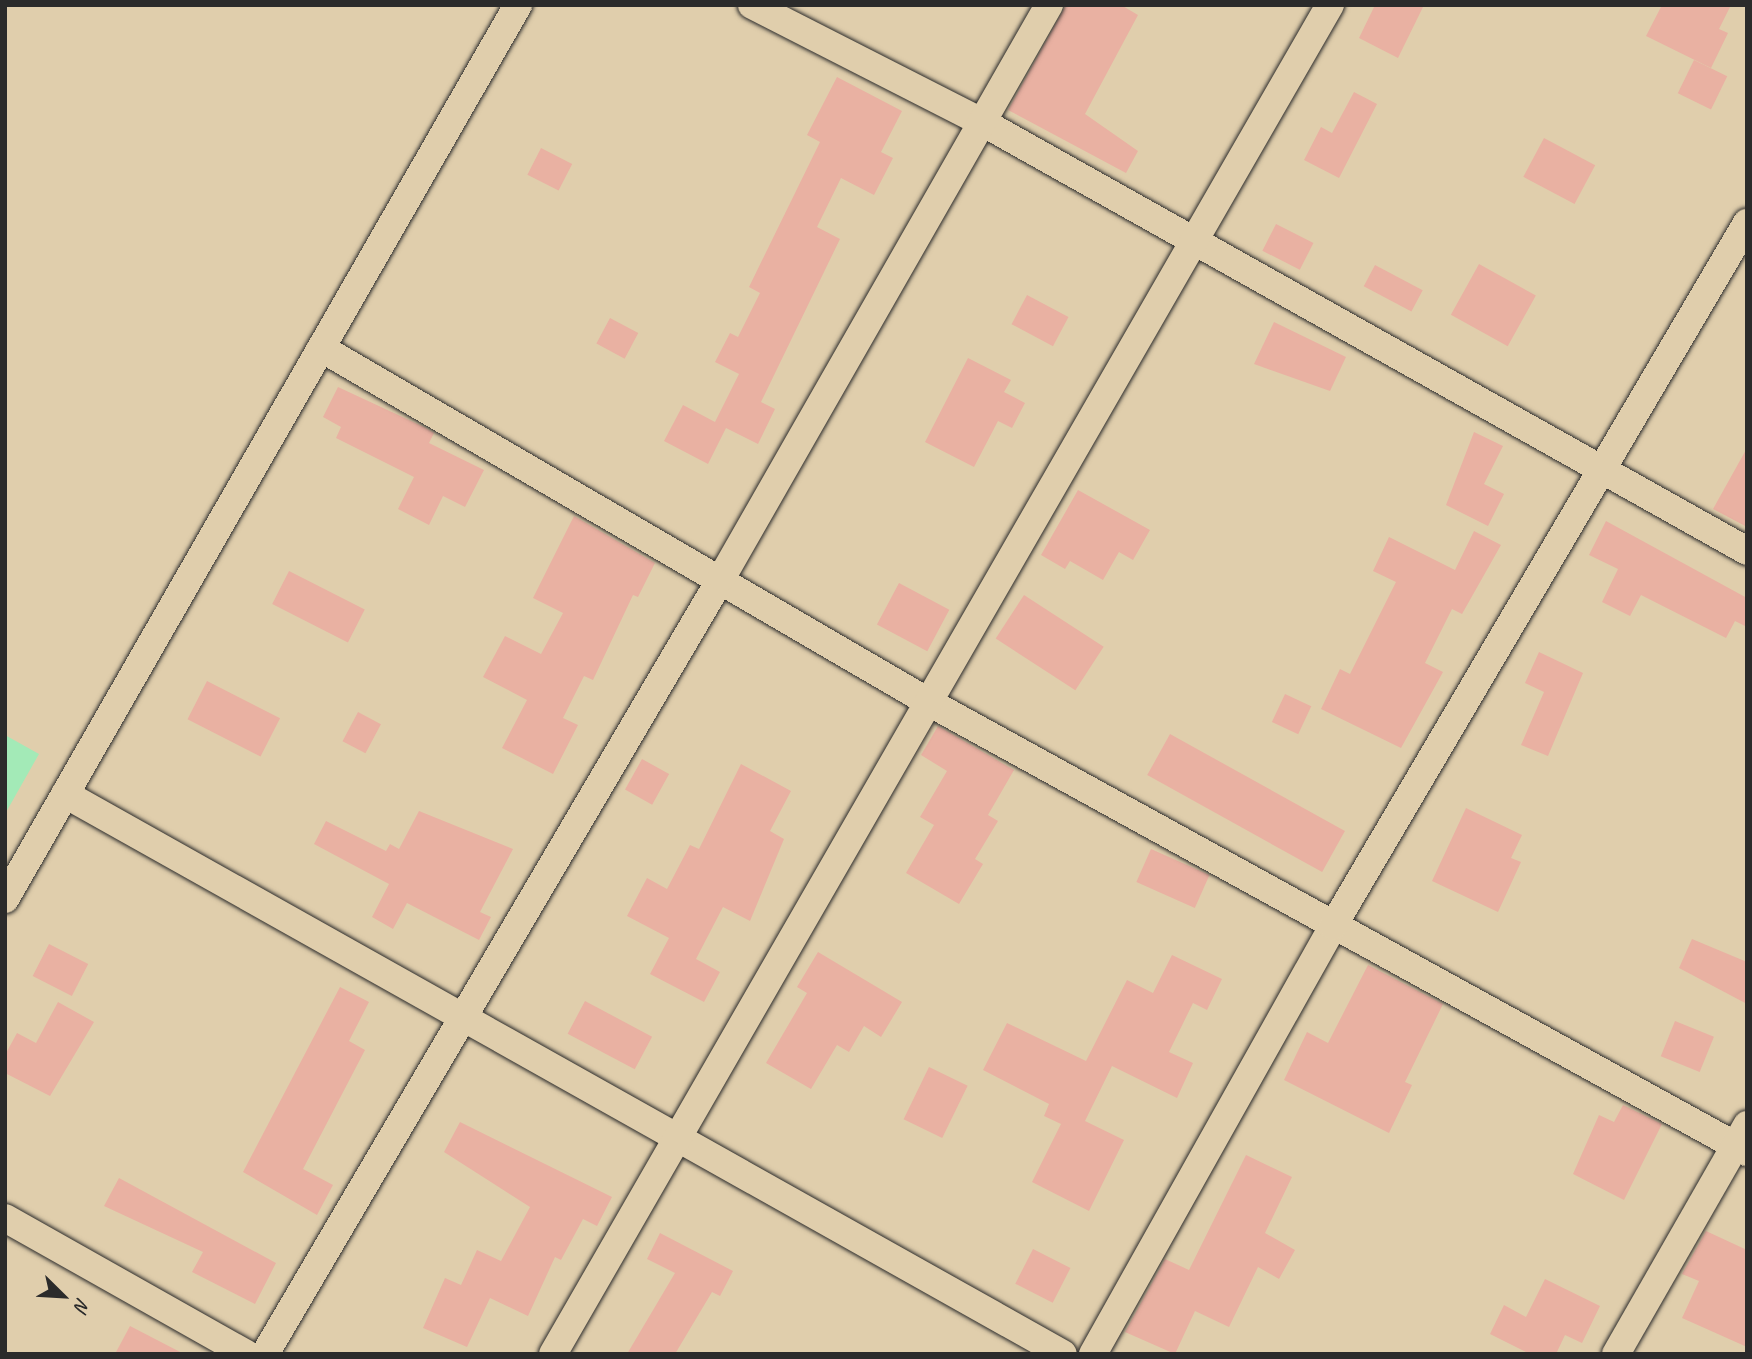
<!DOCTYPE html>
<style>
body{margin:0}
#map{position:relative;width:1752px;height:1359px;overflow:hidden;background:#e0ceac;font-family:Caveat,sans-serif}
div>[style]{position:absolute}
.green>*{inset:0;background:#a3eab7}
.building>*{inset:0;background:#e9b1a2;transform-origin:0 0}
.roads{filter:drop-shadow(0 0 2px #2b2b2b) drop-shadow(0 0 2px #2b2b2b)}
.street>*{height:28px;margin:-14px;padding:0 14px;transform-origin:14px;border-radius:14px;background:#e0ceac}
span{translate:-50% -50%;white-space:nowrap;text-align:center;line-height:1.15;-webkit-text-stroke:5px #e0ceac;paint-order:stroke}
.frame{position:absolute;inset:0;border:7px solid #2b2b2b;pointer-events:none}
.north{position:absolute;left:28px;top:1261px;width:70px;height:70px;-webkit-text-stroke:5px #e0ceac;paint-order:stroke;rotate:114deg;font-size:19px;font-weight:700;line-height:28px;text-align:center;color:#2b2b2b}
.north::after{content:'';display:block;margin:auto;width:24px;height:32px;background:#2b2b2b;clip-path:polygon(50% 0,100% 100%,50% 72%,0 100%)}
</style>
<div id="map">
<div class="green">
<i style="clip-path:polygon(5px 735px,39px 754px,5px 814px)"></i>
</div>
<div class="building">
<i style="clip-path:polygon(1066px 5px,1121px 5px,1138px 15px,1085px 114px,1138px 151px,1126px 173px,1008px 110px)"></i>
<i style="clip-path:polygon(1375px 5px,1424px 5px,1398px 58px,1359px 38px)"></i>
<i style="clip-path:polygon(1662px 5px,1731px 5px,1719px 29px,1728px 33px,1711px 68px,1646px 36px)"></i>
<i style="left:1694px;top:60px;width:37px;height:37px;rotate:26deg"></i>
<i style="clip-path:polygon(837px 77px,902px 111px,881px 152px,893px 158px,874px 195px,841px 178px,817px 227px,840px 239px,761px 402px,775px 409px,758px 444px,726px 428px,708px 464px,664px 441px,683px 405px,715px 422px,739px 374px,715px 362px,730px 333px,738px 337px,760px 293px,749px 287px,820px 142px,807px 135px)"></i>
<i style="clip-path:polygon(1354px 92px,1377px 104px,1339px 178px,1304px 160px,1321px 127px,1332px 133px)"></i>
<i style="left:1544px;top:138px;width:58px;height:44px;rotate:28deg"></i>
<i style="left:541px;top:148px;width:35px;height:30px;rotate:27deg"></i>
<i style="left:1276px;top:224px;width:42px;height:30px;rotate:27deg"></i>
<i style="left:1479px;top:264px;width:65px;height:58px;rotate:29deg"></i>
<i style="left:1375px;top:265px;width:54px;height:24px;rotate:28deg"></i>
<i style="left:1027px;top:295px;width:47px;height:33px;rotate:28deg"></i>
<i style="left:610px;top:318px;width:32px;height:29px;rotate:28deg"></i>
<i style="clip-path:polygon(1274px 322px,1346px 357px,1330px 391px,1254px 364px)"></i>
<i style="clip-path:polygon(968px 358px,1011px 380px,1004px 392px,1025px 403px,1012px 428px,998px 421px,974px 467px,925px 442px)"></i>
<i style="clip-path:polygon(338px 387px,424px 427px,434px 433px,429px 443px,484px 470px,465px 507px,443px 496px,429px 525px,398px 509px,414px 477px,336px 438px,341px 427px,323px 417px)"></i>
<i style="clip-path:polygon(1474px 432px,1503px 446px,1484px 484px,1504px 494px,1488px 526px,1446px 505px)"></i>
<i style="clip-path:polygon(1747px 448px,1747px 527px,1713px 509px)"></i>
<i style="clip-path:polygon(1078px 490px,1150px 530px,1133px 560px,1119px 552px,1103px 580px,1070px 561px,1065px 569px,1041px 555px)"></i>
<i style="clip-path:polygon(574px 516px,655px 563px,638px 597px,633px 595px,593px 680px,584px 676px,563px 718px,578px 725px,553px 774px,502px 748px,527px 700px,483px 677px,505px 636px,541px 654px,563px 613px,533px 598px)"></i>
<i style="clip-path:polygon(1606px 521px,1747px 598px,1747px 627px,1735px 621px,1726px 638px,1641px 595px,1630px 616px,1602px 602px,1618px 569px,1589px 555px)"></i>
<i style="clip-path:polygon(1474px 531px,1501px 545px,1462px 614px,1452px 609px,1425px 663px,1443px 672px,1401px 748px,1321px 709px,1340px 669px,1350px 674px,1396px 582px,1373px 571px,1389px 537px,1455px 570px)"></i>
<i style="left:289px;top:571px;width:85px;height:37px;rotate:27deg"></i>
<i style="left:899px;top:583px;width:57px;height:47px;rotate:28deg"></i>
<i style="left:1024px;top:595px;width:95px;height:52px;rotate:33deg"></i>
<i style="clip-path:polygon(1539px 652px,1583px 673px,1548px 756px,1521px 745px,1544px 692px,1525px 683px)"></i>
<i style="left:207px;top:681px;width:82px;height:43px;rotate:27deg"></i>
<i style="left:1285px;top:694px;width:29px;height:31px;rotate:25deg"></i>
<i style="left:358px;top:712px;width:26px;height:33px;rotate:28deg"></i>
<i style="clip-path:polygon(938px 726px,1014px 770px,988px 815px,998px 821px,975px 859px,983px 864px,959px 904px,906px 873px,934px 825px,920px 817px,947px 771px,921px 755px)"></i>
<i style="left:1170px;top:734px;width:200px;height:47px;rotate:29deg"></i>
<i style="left:642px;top:759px;width:31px;height:35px;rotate:29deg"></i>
<i style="clip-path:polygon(741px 764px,791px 791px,770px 831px,784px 839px,750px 921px,723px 907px,696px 959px,720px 972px,704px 1002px,650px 974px,669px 938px,627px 916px,647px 878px,667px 889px,690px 845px,699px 849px)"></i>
<i style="clip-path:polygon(1466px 808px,1522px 835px,1511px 858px,1521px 862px,1498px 912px,1432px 881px)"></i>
<i style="clip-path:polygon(419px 811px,513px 849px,480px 912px,491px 917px,479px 940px,407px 903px,393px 929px,372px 917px,389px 884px,314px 844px,326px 821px,386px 851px,390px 844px,399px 849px)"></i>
<i style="left:1151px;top:849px;width:64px;height:36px;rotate:24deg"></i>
<i style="clip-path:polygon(1692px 939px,1747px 962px,1747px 1004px,1679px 968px)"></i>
<i style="left:49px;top:944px;width:44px;height:36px;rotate:27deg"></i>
<i style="clip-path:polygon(818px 952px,902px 1002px,881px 1037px,864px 1026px,849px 1052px,837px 1045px,811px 1089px,766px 1063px,807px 993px,797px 987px)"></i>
<i style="clip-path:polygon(1172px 955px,1222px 979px,1207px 1010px,1193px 1003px,1169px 1052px,1193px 1063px,1177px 1098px,1112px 1066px,1085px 1121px,1124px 1140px,1089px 1211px,1032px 1182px,1061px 1124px,1044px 1116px,1049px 1104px,983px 1070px,1007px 1023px,1086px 1061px,1127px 980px,1153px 993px)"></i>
<i style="clip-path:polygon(1368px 965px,1443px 1004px,1405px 1082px,1412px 1085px,1389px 1133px,1284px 1080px,1307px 1032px,1328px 1043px)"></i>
<i style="clip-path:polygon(340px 987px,369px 1002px,349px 1041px,365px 1050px,303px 1169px,333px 1185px,317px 1215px,243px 1172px)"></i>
<i style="left:585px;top:1001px;width:76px;height:37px;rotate:28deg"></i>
<i style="clip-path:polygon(58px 1002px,94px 1022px,50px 1096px,5px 1073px,5px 1055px,17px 1033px,36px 1043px)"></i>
<i style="left:1675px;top:1021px;width:42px;height:38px;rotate:22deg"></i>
<i style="left:929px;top:1067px;width:43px;height:58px;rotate:26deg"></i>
<i style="clip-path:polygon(1623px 1105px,1662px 1124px,1624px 1200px,1573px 1174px,1599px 1115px,1614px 1122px)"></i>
<i style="clip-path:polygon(460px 1122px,612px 1197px,597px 1226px,583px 1219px,561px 1260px,555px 1257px,528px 1316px,490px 1298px,467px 1347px,423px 1328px,445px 1278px,461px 1285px,477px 1250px,501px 1261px,530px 1207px,444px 1152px)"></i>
<i style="clip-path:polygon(1246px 1155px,1292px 1177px,1265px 1233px,1295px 1250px,1279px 1279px,1258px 1267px,1229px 1327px,1195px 1311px,1175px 1354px,1125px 1332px,1165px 1259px,1189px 1270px)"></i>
<i style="clip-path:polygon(119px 1178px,276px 1263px,255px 1304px,192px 1272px,203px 1252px,104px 1206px)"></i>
<i style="clip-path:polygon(1706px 1231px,1747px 1250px,1747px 1347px,1682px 1318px,1699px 1281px,1682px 1274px)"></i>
<i style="clip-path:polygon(660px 1233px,733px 1271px,720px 1296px,712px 1292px,675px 1354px,627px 1354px,675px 1273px,647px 1259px)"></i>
<i style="left:1033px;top:1249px;width:42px;height:39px;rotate:27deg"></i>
<i style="clip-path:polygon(1545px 1279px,1600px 1306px,1582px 1343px,1565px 1335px,1556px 1354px,1530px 1354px,1490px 1334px,1504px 1305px,1526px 1317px)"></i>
<i style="clip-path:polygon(130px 1326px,184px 1354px,115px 1354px)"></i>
</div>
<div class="roads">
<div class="street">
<i style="left:752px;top:5px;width:258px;rotate:27deg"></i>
<i style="left:982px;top:122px;width:877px;rotate:29.28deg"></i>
<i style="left:321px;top:348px;width:707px;rotate:30.23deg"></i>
<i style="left:932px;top:704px;width:930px;rotate:28.8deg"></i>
<i style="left:65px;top:794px;width:1144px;rotate:29.3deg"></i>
<i style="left:5px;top:899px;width:1031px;rotate:-60.15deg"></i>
<i style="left:5px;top:1218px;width:277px;rotate:29.4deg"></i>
<i style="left:265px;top:1354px;width:901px;rotate:-59.54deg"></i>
<i style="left:722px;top:577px;width:659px;rotate:-60.24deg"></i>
<i style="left:553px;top:1354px;width:1557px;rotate:-60.06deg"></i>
<i style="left:1093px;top:1354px;width:491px;rotate:-60.7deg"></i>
<i style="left:1333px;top:926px;width:816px;rotate:-59.51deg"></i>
<i style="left:1616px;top:1354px;width:264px;rotate:-60.2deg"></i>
</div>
</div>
<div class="frame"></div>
<div class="north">N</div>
</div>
